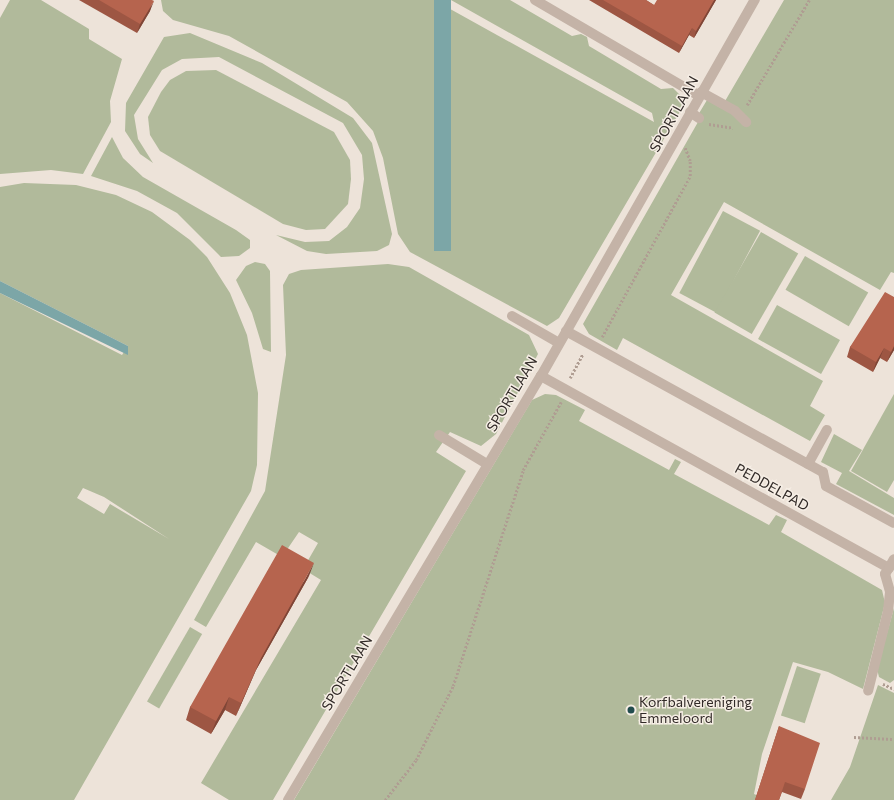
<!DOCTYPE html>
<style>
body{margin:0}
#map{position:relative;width:894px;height:800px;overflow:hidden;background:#ede3d9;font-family:Commissioner,sans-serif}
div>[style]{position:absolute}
.green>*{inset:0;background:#b1ba9b;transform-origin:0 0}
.water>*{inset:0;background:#7ca6a7;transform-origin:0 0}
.path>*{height:2.5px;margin-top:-1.25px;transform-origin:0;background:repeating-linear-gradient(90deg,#af9d92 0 2px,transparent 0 4px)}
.minor>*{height:10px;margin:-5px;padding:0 5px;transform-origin:5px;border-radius:5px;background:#c4b3a7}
.wall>*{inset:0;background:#9d5643}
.shaded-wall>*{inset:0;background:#7f4637}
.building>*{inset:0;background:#b6644e}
.dots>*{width:11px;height:11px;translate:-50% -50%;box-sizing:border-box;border:2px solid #f6eee5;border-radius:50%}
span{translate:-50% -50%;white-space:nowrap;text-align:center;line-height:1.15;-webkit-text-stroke:3px #f6eee5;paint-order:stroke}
.street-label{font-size:14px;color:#312a27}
.poi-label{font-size:14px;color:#312a27}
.left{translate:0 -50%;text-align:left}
</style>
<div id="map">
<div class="green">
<i style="clip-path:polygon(10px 0,41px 0,89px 29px,89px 39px,122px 59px,110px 101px,111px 122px,83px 174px,51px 170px,0 174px,0 18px)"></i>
<i style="clip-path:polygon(161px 0,434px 0,654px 122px,652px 113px,451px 0,510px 0,572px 36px,581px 34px,587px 37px,589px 46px,661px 89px,673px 88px,681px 96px,682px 108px,559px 318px,547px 326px,410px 252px,398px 234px,383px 158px,373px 131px,347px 102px,229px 36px,173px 20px,163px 11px)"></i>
<i style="clip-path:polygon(784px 0,894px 0,894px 273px,891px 272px,880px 290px,724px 202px,671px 295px,823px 381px,810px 406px,825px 415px,810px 441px,623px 338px,617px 350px,589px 334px,583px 324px,698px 122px,698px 115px,707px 100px,721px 108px)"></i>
<i style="clip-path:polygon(190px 33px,262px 63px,353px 118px,372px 143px,392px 234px,389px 245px,377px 251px,326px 254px,307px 251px,276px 235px,305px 242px,329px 241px,347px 227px,360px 208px,364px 179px,362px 155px,343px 123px,219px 57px,182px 59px,162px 70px,134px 115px,138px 139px,153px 163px,140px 154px,125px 131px,126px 103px,164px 37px)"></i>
<i style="clip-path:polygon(216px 70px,334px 132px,350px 160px,351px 179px,348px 204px,325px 229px,306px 230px,283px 224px,160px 151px,150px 135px,148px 117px,161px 92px,170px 80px,186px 71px)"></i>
<i style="clip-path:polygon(112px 137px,123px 158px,143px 177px,236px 230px,250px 240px,250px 248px,239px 256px,221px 257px,177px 213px,137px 191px,91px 176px)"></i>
<i style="clip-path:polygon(evenodd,24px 183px,76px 185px,116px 195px,152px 212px,190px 240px,207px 257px,230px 293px,247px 335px,258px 393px,257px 465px,251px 491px,74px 800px,0 800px,0 293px,122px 355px,128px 346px,0 281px,0 187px,24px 183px,83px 488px,104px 497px,169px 539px,110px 504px,104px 514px,77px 498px,83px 488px)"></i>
<i style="left:723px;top:211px;width:42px;height:93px;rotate:28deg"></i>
<i style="left:761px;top:232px;width:43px;height:93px;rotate:30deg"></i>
<i style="left:805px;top:256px;width:73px;height:39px;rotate:30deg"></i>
<i style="clip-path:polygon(255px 262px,265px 264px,270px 271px,271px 352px,263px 349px,252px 313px,236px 280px,246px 266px)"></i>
<i style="clip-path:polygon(388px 264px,409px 267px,529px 335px,538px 354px,496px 434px,481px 446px,450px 432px,436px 452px,466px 471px,273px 800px,229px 800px,201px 783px,321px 580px,303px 569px,318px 543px,299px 532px,282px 557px,256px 542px,206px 627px,194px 620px,265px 491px,286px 355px,283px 285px,289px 274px,301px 270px)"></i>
<i style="left:777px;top:305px;width:72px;height:39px;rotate:29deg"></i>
<i style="clip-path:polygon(545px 394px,556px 395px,585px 410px,579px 421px,669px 470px,675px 459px,681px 462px,674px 474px,769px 525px,776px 515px,787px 520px,781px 532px,882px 590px,885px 603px,863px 689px,828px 672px,793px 662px,762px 754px,754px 794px,768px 800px,294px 800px,532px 400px)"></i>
<i style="clip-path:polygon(894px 394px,894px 480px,887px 492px,851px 471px)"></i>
<i style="clip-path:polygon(834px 434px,862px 450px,849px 471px,894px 498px,894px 515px,836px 484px,842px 473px,821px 462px)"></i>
<i style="clip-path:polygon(894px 608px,894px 680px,890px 683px,879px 677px,877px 669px)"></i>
<i style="left:190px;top:627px;width:14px;height:86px;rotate:30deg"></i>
<i style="left:797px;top:666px;width:25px;height:52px;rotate:18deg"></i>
<i style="clip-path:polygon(878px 685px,894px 693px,894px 800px,831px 800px,850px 767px)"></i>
</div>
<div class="water">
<i style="left:434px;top:0;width:17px;height:251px"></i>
<i style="clip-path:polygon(0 281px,128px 346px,128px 355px,0 293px)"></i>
</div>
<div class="path">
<i style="left:747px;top:105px;width:122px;rotate:-59.4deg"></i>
<i style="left:709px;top:124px;width:24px;rotate:9deg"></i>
<i style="left:602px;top:337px;width:183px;rotate:-61.3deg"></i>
<i style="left:690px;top:176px;width:15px;rotate:-90deg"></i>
<i style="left:690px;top:161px;width:14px;rotate:-111deg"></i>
<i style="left:570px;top:378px;width:27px;rotate:-62deg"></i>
<i style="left:883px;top:684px;width:12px;rotate:24deg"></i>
<i style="left:854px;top:737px;width:38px;rotate:3deg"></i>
<i style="left:385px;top:800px;width:51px;rotate:-52.2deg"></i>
<i style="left:416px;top:760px;width:83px;rotate:-63.4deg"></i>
<i style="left:453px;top:686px;width:227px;rotate:-72deg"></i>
<i style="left:523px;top:470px;width:78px;rotate:-60.8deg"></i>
</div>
<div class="minor">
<i style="left:535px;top:0;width:190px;rotate:30.3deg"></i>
<i style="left:701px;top:92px;width:39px;rotate:29deg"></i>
<i style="left:735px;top:111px;width:16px;rotate:45deg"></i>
<i style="left:690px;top:112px;width:11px;rotate:34deg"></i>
<i style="left:512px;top:316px;width:54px;rotate:29.9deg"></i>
<i style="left:566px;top:331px;width:293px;rotate:28.8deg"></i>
<i style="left:823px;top:472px;width:14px;rotate:78deg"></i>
<i style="left:826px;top:486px;width:77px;rotate:28.6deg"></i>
<i style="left:541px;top:376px;width:397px;rotate:28.9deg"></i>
<i style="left:889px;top:568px;width:7px;rotate:124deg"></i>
<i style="left:885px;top:574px;width:19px;rotate:74deg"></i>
<i style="left:890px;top:592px;width:19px;rotate:96deg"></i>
<i style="left:888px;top:611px;width:82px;rotate:104deg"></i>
<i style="left:439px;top:435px;width:56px;rotate:31.1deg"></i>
<i style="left:808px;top:464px;width:39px;rotate:-61deg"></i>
<i style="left:889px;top:568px;width:10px;rotate:-61deg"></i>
<i style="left:288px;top:800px;width:494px;rotate:-59.2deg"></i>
<i style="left:541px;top:376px;width:433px;rotate:-60.4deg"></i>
</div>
<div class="wall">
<i style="clip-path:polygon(79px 0,152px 0,150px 11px,137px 33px)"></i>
<i style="clip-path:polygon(589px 0,646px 0,654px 5px,716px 0,694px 38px,689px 35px,679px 53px)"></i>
<i style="clip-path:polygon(894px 297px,894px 350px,887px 362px,880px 358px,873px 372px,847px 357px,850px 347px)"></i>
<i style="clip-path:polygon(309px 576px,256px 670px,236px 716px,225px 710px,211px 734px,186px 720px,190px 707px)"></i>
<i style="clip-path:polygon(779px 726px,805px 789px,801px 799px,782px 792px,779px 800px,755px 800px)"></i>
</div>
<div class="shaded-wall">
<i style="clip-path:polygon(714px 0,716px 0,694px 38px,696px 31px)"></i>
<i style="clip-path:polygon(154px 1px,150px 11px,137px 33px,140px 24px)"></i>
<i style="clip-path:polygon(692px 28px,689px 35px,679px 53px,682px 46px)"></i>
<i style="clip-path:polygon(894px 346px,894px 350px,887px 362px,891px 352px)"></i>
<i style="clip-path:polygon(884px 348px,880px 358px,873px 372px,876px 362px)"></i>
<i style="clip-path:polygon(314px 563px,309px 576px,256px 670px,236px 716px,241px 703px,261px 658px)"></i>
<i style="clip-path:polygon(229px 697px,225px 710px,211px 734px,216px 721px)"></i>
</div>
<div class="building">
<i style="clip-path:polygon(99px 0,152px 0,154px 1px,140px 24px)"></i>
<i style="clip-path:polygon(603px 0,646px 0,654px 5px,657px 0,714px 0,696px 31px,692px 28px,682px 46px)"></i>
<i style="clip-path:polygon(885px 292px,894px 297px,894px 346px,891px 352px,884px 348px,876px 362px,850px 347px)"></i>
<i style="clip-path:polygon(282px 545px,314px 563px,261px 658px,241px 703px,229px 697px,216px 721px,190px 707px)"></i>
<i style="clip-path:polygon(779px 726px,820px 743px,805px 789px,785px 782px,779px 800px,755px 800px)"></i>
</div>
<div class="dots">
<i style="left:631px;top:710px;background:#224c4d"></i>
</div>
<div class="street-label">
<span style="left:674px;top:114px;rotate:-61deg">SPORTLAAN</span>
<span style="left:512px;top:394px;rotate:-59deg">SPORTLAAN</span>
<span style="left:772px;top:487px;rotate:29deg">PEDDELPAD</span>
<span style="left:347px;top:673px;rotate:-59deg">SPORTLAAN</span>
</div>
<div class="poi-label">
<span class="left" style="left:639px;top:710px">Korfbalvereniging<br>Emmeloord</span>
</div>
</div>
